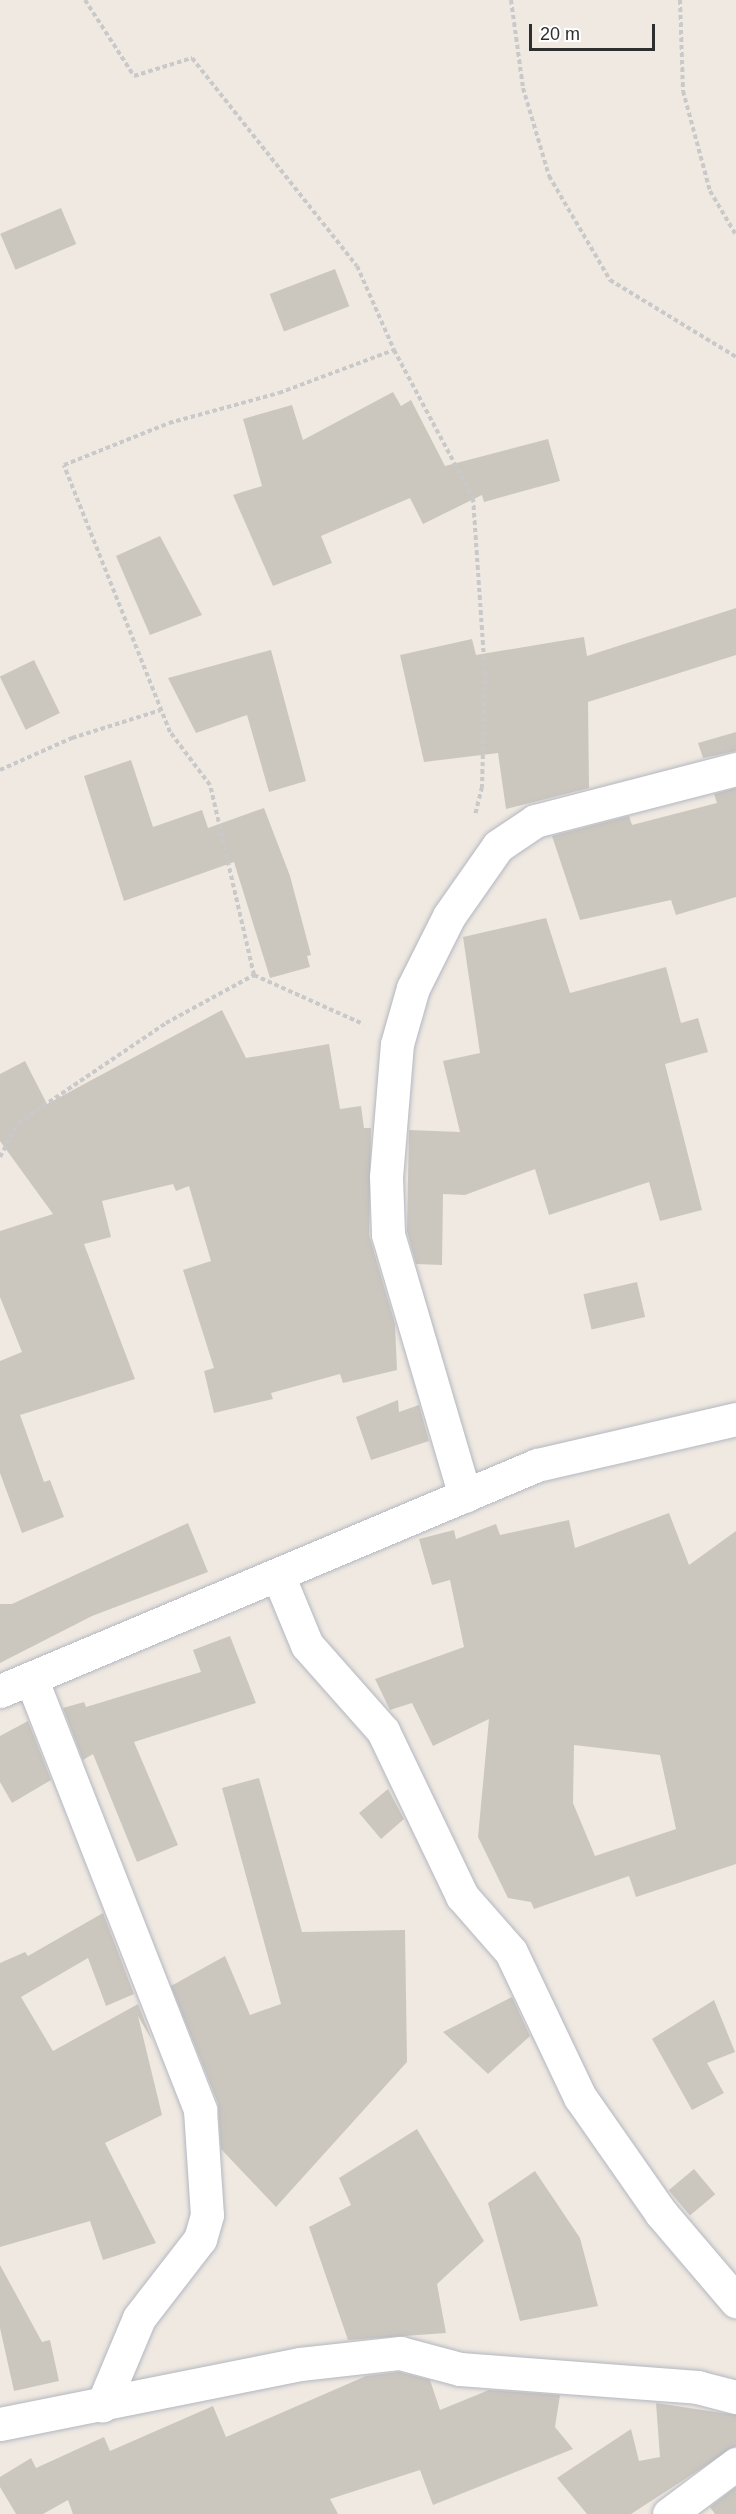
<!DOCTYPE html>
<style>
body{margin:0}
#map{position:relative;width:736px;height:2514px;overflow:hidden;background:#efe9e1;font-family:Arial,sans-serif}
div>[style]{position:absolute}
.building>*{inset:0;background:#cbc7bf;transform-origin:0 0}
.path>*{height:4px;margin-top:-2px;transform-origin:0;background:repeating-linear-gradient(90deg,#c9c9c9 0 4.5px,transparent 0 7.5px)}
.roads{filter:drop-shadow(0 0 2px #b4b7c1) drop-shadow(0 0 2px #b4b7c1)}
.minor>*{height:33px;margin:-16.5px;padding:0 16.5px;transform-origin:16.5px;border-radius:16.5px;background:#fff}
span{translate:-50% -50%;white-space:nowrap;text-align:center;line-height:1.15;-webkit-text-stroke:5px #fff;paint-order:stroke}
.scale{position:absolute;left:529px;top:24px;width:126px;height:27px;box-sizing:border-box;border:3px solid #2e2e2e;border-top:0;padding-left:8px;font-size:18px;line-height:21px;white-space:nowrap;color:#2e2e2e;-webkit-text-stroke:4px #fff;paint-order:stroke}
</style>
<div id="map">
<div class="building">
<i style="left:61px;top:208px;width:39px;height:66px;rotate:67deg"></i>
<i style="left:335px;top:269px;width:40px;height:70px;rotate:69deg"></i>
<i style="clip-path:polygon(393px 392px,401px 406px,411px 400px,445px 466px,548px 439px,560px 481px,484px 502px,482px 495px,423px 524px,410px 498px,321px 536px,332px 563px,273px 586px,233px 495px,262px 486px,243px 419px,292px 405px,303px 440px)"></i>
<i style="clip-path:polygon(160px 536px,202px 615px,150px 635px,116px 556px)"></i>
<i style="clip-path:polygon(736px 608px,736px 655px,588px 702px,589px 788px,506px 809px,498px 753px,424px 762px,400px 655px,472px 639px,476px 655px,584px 637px,587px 656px)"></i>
<i style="clip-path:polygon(271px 650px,306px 781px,269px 792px,247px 715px,196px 733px,168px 678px)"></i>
<i style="left:34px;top:660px;width:59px;height:38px;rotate:64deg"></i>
<i style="clip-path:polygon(736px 732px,736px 751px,703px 758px,698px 743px)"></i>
<i style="clip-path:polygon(131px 760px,153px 827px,202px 810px,208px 828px,264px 808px,290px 876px,311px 955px,307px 956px,310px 967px,270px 978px,234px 862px,124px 901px,84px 776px)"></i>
<i style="clip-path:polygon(736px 788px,736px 897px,676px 915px,671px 900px,580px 920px,552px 836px,629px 816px,632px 825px,717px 803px,714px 794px)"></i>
<i style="clip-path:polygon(546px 918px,570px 993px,666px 967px,681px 1023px,698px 1018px,708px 1052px,665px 1064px,702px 1210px,660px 1221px,649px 1182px,549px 1215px,535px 1169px,465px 1195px,443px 1194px,442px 1265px,416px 1264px,407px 1231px,409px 1130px,460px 1132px,443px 1061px,480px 1053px,463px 937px)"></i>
<i style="clip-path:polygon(222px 1010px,246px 1058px,329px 1044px,340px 1109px,361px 1106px,364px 1128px,371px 1128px,369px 1235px,395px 1324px,397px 1370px,343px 1383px,340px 1374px,271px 1393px,273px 1399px,214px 1413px,204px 1371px,214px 1368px,183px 1270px,211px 1261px,189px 1186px,176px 1191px,173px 1184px,102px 1201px,111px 1237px,84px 1244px,135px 1379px,20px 1415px,44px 1482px,50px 1480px,64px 1517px,22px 1533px,0 1473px,0 1361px,22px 1352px,0 1297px,0 1231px,53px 1214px,0 1141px,0 1074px,25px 1061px,47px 1104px)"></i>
<i style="left:637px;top:1282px;width:36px;height:55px;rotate:77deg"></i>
<i style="clip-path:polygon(398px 1400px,399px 1412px,419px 1405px,429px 1441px,371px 1460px,356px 1417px)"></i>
<i style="clip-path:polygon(evenodd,669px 1513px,689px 1565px,736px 1531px,736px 1864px,636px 1897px,629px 1876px,534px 1909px,531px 1902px,508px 1898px,478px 1837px,489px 1719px,433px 1746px,412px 1703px,390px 1710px,375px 1679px,464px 1647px,450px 1580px,432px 1585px,419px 1539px,454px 1530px,456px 1539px,496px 1524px,500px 1535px,569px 1520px,575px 1548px,669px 1513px,574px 1745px,660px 1755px,676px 1829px,595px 1856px,573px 1803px,574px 1745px)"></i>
<i style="clip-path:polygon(188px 1523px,208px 1572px,92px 1616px,0 1663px,0 1604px,12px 1604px)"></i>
<i style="clip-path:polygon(230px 1636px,256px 1703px,134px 1742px,178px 1845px,137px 1862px,93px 1754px,83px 1760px,63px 1708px,84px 1702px,86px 1707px,201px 1672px,193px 1650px)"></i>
<i style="clip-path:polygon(28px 1721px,51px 1780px,12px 1803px,0 1782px,0 1736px)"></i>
<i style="clip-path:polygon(259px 1778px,302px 1932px,405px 1930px,407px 2062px,276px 2207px,221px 2149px,218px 2103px,171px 1986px,225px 1956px,250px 2015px,281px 2004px,222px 1788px)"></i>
<i style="clip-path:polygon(388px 1789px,404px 1819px,381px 1839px,359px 1813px)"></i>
<i style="clip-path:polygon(103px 1913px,134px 1994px,106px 2006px,88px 1958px,21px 1997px,53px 2051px,138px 2004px,152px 2040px,138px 2016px,162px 2115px,105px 2143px,156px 2243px,103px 2260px,90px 2221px,0 2247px,0 1963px,25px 1952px,28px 1956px)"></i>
<i style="clip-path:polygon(512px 1997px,530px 2036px,488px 2074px,443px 2032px)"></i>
<i style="clip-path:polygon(714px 2000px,735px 2052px,707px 2063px,724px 2093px,692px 2110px,652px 2039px)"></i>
<i style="clip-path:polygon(417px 2129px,484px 2241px,437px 2284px,446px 2333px,348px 2340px,309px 2227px,351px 2205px,339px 2178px)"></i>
<i style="left:694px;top:2169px;width:33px;height:33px;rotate:50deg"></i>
<i style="clip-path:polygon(535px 2171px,580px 2238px,598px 2306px,520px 2321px,488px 2203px)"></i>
<i style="clip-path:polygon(0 2265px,42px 2342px,50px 2340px,59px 2381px,14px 2391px,0 2328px)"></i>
<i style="clip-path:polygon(399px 2372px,430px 2380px,440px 2410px,489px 2390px,560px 2395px,555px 2427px,573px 2449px,433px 2505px,420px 2470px,330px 2499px,338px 2514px,73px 2514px,68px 2500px,43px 2514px,16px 2514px,0 2487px,0 2477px,31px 2458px,36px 2468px,104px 2437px,110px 2451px,213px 2406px,226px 2437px,366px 2376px)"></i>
<i style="clip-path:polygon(656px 2403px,736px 2415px,736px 2446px,631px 2514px,587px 2514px,557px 2478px,631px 2429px,639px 2461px,660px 2457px)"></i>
<i style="clip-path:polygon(736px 2487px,736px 2514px,715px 2514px,710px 2507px)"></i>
</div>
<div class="path">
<i style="left:85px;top:0;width:90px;rotate:57.2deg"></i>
<i style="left:134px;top:76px;width:61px;rotate:-17.2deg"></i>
<i style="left:192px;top:58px;width:265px;rotate:51.6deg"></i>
<i style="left:357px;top:266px;width:92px;rotate:66.2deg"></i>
<i style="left:394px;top:350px;width:168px;rotate:61.9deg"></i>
<i style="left:473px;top:498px;width:174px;rotate:86.1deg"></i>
<i style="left:485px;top:672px;width:115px;rotate:91.5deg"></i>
<i style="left:482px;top:787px;width:29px;rotate:104deg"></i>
<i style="left:511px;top:0;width:89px;rotate:82.2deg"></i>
<i style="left:523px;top:88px;width:92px;rotate:73.5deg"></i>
<i style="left:549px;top:176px;width:121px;rotate:59.6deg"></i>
<i style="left:610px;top:280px;width:148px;rotate:31.4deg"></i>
<i style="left:680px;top:0;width:91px;rotate:88.1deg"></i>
<i style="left:683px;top:91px;width:104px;rotate:74.9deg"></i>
<i style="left:710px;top:191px;width:51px;rotate:59.4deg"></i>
<i style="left:0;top:770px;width:79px;rotate:-24deg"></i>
<i style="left:72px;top:738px;width:93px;rotate:-17.5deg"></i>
<i style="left:254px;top:975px;width:195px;rotate:-103deg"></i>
<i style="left:210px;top:785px;width:66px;rotate:-127deg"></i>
<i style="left:170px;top:732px;width:287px;rotate:-111.7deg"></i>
<i style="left:64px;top:465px;width:113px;rotate:-21.8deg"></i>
<i style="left:169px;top:423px;width:114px;rotate:-15.3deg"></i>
<i style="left:279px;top:393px;width:123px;rotate:-20.5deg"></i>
<i style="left:0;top:1157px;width:38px;rotate:-62deg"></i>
<i style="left:18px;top:1123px;width:179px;rotate:-34deg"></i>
<i style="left:166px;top:1023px;width:100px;rotate:-28.6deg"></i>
<i style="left:254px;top:975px;width:120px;rotate:24.2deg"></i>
</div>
<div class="roads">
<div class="minor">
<i style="left:465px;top:1496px;width:273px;rotate:-106.4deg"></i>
<i style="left:388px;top:1234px;width:57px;rotate:-92deg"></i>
<i style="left:386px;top:1177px;width:133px;rotate:-85.3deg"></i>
<i style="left:397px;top:1044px;width:58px;rotate:-74.1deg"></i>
<i style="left:413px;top:988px;width:80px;rotate:-63.4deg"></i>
<i style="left:449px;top:916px;width:85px;rotate:-55deg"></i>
<i style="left:498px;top:846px;width:45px;rotate:-34deg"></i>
<i style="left:535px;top:821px;width:208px;rotate:-14.5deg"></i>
<i style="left:278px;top:1575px;width:76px;rotate:67.5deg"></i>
<i style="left:307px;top:1645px;width:115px;rotate:48.5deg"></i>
<i style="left:383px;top:1731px;width:183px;rotate:64.4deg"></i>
<i style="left:462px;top:1896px;width:74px;rotate:48.8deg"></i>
<i style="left:511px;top:1952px;width:161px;rotate:64.6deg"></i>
<i style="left:580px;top:2097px;width:141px;rotate:55.1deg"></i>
<i style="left:661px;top:2213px;width:116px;rotate:49.6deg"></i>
<i style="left:31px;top:1678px;width:464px;rotate:68.6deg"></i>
<i style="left:200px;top:2110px;width:105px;rotate:86.2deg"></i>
<i style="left:207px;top:2215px;width:25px;rotate:106deg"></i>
<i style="left:200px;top:2239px;width:100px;rotate:127.7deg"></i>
<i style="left:139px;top:2318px;width:95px;rotate:112.8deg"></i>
<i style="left:0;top:1691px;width:583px;rotate:-22.82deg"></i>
<i style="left:537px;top:1465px;width:204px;rotate:-13deg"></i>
<i style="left:0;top:2424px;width:306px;rotate:-11.3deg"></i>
<i style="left:300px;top:2364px;width:101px;rotate:-6.3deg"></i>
<i style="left:400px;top:2353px;width:62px;rotate:14.9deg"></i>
<i style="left:460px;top:2369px;width:238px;rotate:4.3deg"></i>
<i style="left:697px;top:2387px;width:40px;rotate:14.4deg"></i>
<i style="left:669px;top:2514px;width:84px;rotate:-36.7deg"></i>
</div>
</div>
<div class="scale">20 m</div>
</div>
